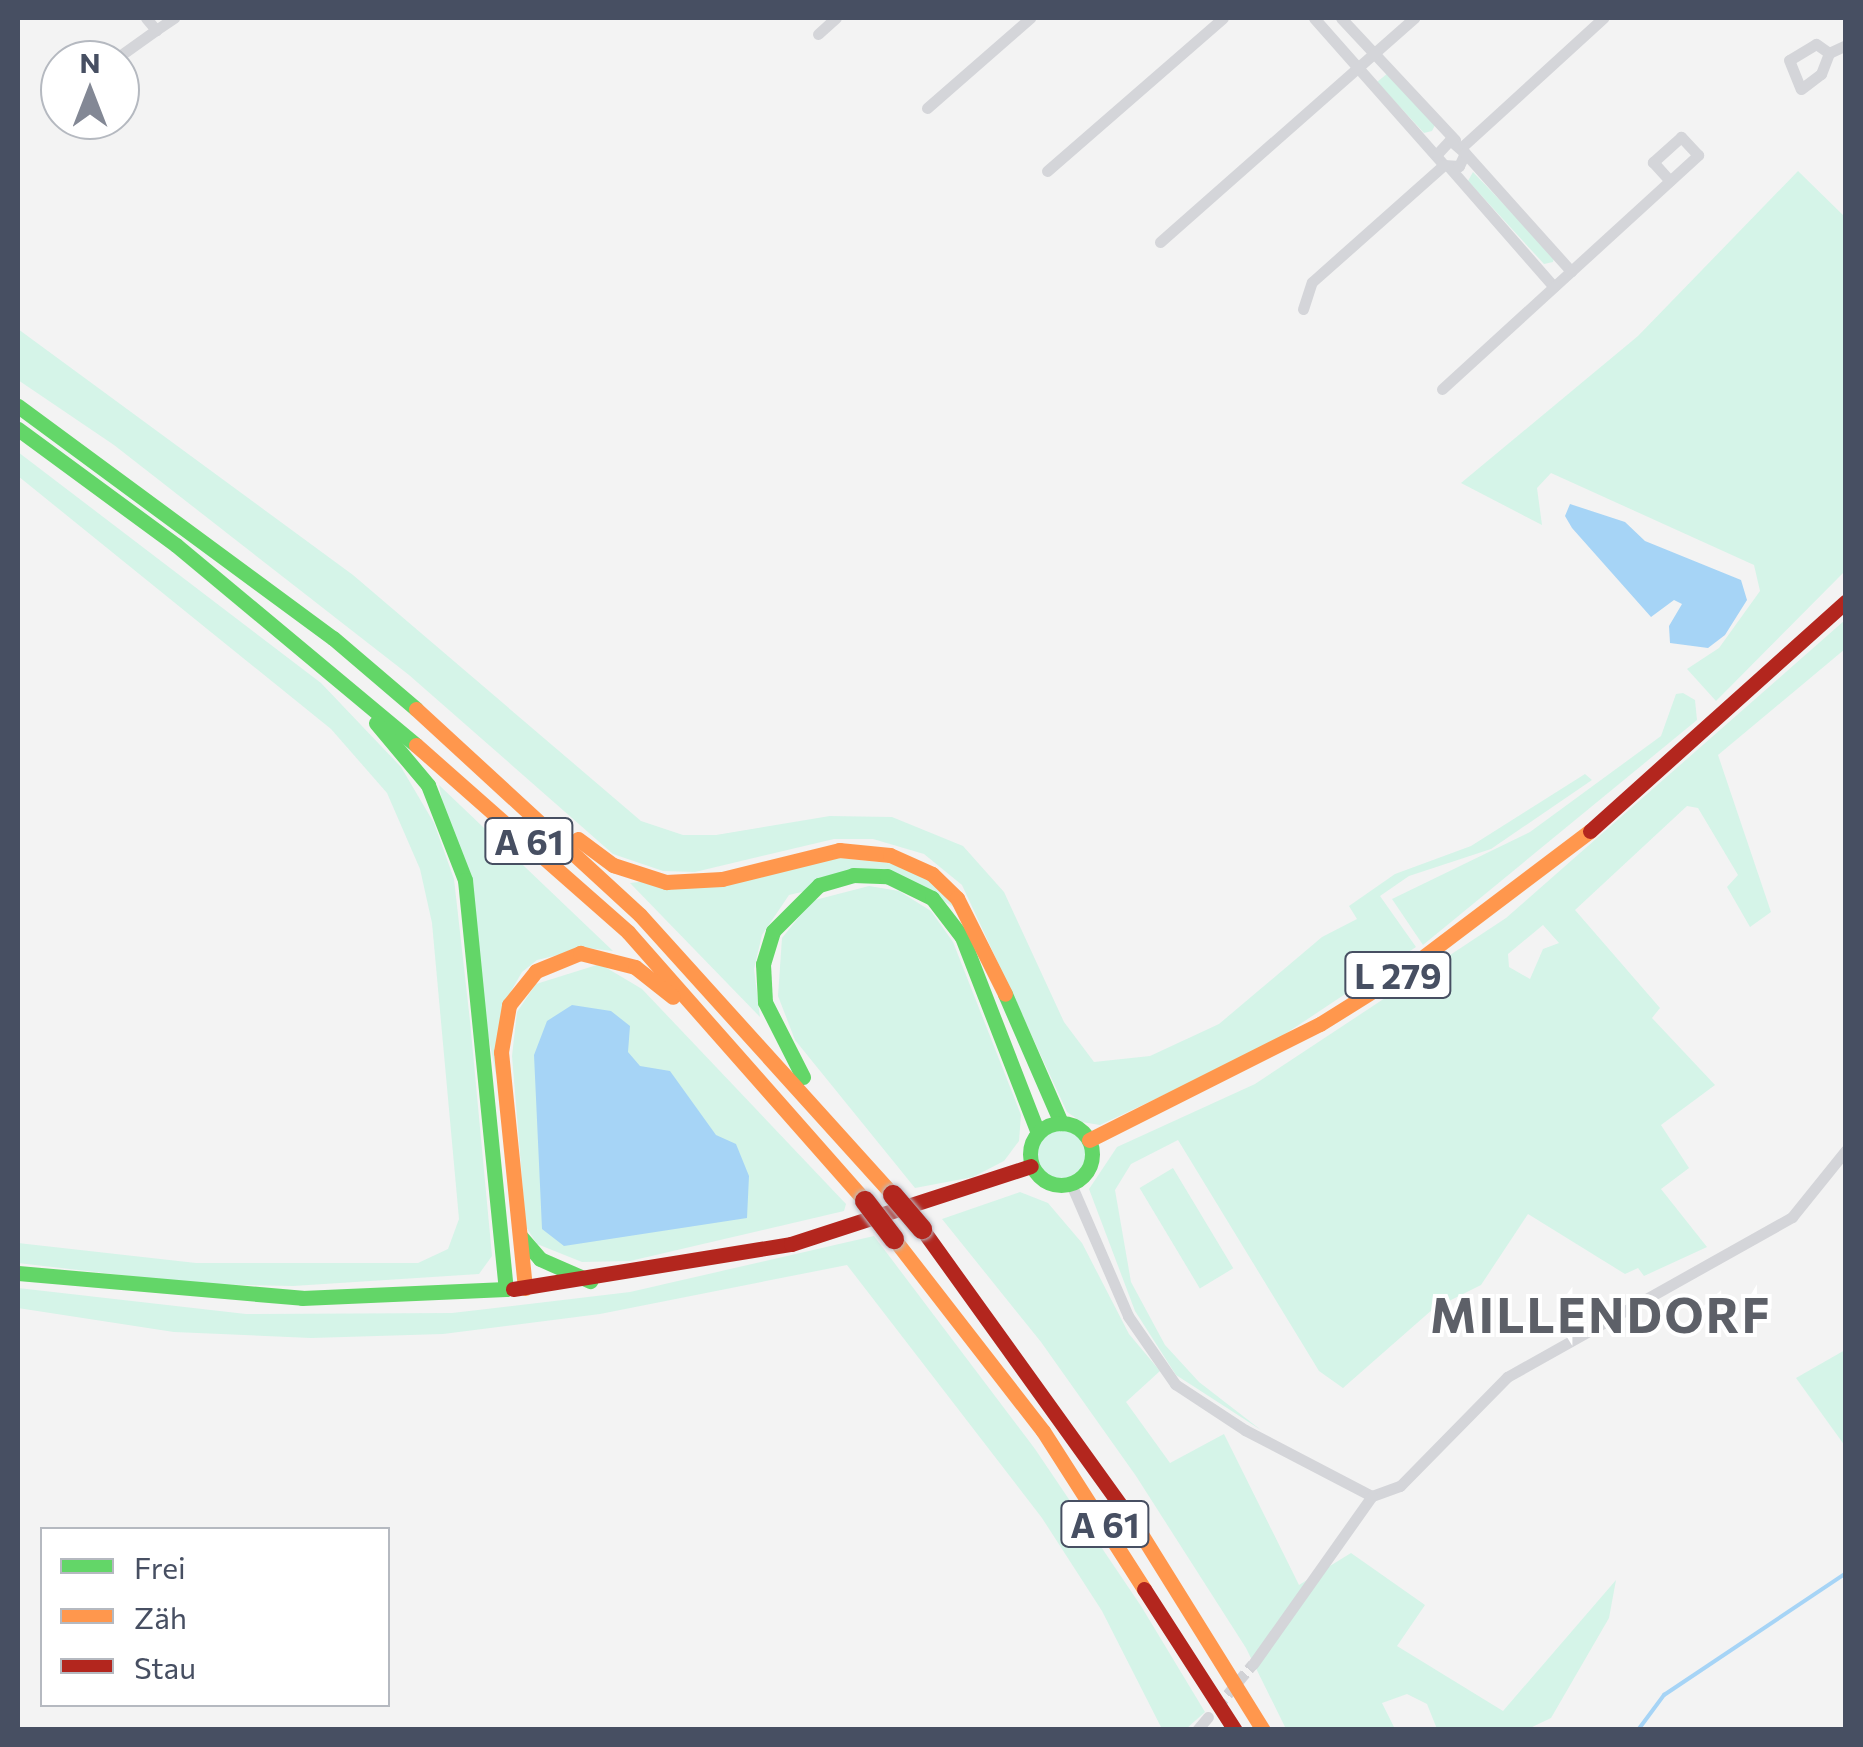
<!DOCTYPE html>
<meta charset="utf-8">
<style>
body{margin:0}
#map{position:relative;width:1863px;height:1747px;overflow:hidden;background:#f3f3f3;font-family:Commissioner,sans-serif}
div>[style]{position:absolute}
.green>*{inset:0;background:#d5f4e8;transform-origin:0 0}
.round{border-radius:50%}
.water>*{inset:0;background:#a6d4f6}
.stream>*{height:4px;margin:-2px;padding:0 2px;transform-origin:2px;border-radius:2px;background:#a6d4f6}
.street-tunnel>*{height:11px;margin-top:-5.5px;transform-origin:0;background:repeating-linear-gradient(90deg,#d1d2d6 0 11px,transparent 0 16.5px)}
.street>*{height:11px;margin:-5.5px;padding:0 5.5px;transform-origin:5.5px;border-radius:5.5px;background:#d4d5d9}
.fast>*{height:15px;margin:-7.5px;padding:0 7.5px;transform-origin:7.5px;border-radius:7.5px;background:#63d668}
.fast>.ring{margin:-7.5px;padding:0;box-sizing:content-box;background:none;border:15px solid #63d668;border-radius:50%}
.slow>*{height:15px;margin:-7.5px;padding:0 7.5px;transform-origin:7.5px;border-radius:7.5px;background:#ff974d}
.jam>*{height:15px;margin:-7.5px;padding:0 7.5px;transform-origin:7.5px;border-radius:7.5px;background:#b3261e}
.bridges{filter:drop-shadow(0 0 2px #b6bac3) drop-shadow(0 0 2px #b6bac3)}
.jam-bridge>*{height:20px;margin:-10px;padding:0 10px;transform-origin:10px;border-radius:10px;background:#b3261e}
span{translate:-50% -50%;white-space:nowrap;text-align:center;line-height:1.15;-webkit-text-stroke:8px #fff;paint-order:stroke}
.shield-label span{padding:2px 8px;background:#fff;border:2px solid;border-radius:8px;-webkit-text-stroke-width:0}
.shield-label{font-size:35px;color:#474f62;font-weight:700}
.district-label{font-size:48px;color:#5d6068;font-weight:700;letter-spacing:2.5px}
.frame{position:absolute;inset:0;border:20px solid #474f62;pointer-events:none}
.legend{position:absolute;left:40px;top:1527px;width:350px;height:180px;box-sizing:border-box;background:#fff;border:2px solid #b5b9c0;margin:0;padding:12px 18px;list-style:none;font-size:30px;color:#474f62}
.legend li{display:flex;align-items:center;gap:20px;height:50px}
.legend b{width:50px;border:2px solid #b5b9c0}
.north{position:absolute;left:40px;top:40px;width:100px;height:100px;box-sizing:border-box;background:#fff;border:2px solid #b5b9c0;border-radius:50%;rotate:0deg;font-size:28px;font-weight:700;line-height:40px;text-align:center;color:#474f62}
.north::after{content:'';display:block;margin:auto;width:35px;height:45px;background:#838895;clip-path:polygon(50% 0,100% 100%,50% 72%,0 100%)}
</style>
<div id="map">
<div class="green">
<i style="clip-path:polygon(1388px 73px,1435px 125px,1432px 131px,1424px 133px,1377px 82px)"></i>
<i style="clip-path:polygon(1798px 171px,1845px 217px,1845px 571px,1716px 701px,1687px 669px,1719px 648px,1760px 591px,1754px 565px,1551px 473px,1537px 488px,1542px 525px,1461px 483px,1638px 336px)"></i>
<i style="clip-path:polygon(1473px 172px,1554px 257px,1553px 262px,1544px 264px,1468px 181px)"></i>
<i style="clip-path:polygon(18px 329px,353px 575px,641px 821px,683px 835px,716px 835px,830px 816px,892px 817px,963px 846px,1004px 892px,1064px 1022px,1094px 1062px,1150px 1056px,1219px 1024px,1322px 937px,1357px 919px,1349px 906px,1395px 874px,1471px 846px,1585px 774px,1592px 780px,1491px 849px,1409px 876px,1380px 896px,1416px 947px,1264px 1048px,1100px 1125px,1082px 1122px,1067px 1112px,962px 885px,924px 854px,873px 839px,834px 839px,695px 872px,663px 871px,613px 854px,409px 675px,114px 445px,18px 380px)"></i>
<i style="clip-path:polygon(18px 452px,321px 683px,401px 767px,434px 823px,454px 879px,470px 1021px,492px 1256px,479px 1274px,293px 1286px,199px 1284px,18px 1263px,18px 1243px,196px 1263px,418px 1263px,448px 1249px,459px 1219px,432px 923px,420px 869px,387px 793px,331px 729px,18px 476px)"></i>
<i style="clip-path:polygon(evenodd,1845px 620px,1845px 649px,1718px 755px,1771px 912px,1750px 927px,1727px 887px,1738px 875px,1698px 808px,1687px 806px,1575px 910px,1660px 1008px,1652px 1018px,1715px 1085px,1661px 1125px,1689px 1168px,1661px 1189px,1707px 1247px,1644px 1276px,1638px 1268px,1625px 1274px,1528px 1214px,1481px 1285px,1433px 1309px,1343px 1388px,1319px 1371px,1178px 1140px,1131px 1164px,1115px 1190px,1131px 1282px,1165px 1345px,1199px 1382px,1261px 1430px,1176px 1375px,1135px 1311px,1089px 1189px,1117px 1147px,1255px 1084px,1506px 918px,1845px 620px,1543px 925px,1559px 943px,1543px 949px,1530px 979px,1509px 967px,1508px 954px,1543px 925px)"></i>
<i style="clip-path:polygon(1683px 693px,1695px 700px,1697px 720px,1423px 945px,1392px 899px,1530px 832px,1661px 736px,1676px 694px)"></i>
<i style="clip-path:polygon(439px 785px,613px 951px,587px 948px,537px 960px,522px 972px,502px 1007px,496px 1075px)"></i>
<i style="clip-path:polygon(840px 858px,897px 864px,925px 877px,959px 910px,891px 871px,789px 895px,762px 935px,754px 969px,760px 1017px,630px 883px)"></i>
<i style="clip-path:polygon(869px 886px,899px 891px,931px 911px,953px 942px,1021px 1115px,1019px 1141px,1004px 1161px,973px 1177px,915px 1188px,795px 1040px,778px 996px,782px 938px,799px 917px,815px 900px)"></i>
<i style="clip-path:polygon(600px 964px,642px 989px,846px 1204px,844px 1211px,630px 1261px,582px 1262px,537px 1244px,526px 1227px,512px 1056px,517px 1012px,536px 984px)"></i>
<i class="round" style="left:1033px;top:1127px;width:56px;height:56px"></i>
<i style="left:1173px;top:1168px;width:117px;height:39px;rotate:59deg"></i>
<i style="clip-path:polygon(1020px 1192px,1048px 1203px,1082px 1243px,1129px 1334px,1160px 1371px,1126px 1402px,1170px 1463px,1224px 1434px,1299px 1585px,1351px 1553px,1425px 1605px,1397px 1646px,1503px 1711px,1616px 1580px,1609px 1618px,1551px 1718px,1528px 1729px,1437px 1729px,1427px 1704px,1407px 1694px,1382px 1703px,1395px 1729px,1286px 1729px,1246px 1648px,1136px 1476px,1041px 1342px,942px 1219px)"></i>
<i style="clip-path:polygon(874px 1236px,1035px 1449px,1141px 1606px,1205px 1712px,1186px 1729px,1162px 1729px,1102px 1611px,1042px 1518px,847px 1265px,600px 1314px,443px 1334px,311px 1338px,174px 1332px,18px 1308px,18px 1288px,246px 1314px,452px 1313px,630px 1292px)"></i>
<i style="clip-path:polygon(1845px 1350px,1845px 1446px,1796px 1378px)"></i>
</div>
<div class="water">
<i style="clip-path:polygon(1570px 504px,1625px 522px,1645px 541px,1741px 580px,1747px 600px,1725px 635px,1708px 648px,1670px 643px,1669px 626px,1682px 604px,1674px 600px,1651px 617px,1572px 528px,1565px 516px)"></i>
<i style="clip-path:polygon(572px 1005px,611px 1011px,630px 1026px,628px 1052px,640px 1066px,670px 1071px,716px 1135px,736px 1144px,749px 1176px,747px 1218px,564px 1246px,542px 1229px,534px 1055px,547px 1021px)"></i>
</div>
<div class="stream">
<i style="left:1638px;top:1730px;width:44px;rotate:-53.4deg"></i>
<i style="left:1664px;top:1695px;width:219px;rotate:-33.8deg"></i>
</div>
<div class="street-tunnel">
<i style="left:1217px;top:1707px;width:56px;rotate:-50.1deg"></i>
</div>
<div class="street">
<i style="left:146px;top:18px;width:16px;rotate:50deg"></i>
<i style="left:156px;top:30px;width:22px;rotate:-34deg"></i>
<i style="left:1314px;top:18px;width:196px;rotate:48.5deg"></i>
<i style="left:1444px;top:165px;width:15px;rotate:4deg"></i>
<i style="left:1459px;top:166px;width:14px;rotate:-65deg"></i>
<i style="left:1465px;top:153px;width:20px;rotate:-139deg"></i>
<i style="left:1450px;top:140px;width:19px;rotate:133deg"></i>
<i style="left:1341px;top:18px;width:167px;rotate:46.9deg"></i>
<i style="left:818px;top:34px;width:24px;rotate:-42deg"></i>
<i style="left:1829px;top:53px;width:16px;rotate:-145deg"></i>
<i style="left:1816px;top:44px;width:31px;rotate:149deg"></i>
<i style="left:1789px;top:60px;width:31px;rotate:68deg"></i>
<i style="left:1801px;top:89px;width:25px;rotate:-37deg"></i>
<i style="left:1821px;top:74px;width:22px;rotate:-69deg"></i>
<i style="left:1829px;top:53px;width:19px;rotate:-25deg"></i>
<i style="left:114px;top:60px;width:52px;rotate:-35.5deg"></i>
<i style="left:927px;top:108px;width:137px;rotate:-41.1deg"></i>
<i style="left:1463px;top:146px;width:190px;rotate:-42.4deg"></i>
<i style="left:1465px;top:153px;width:159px;rotate:48.1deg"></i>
<i style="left:1449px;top:167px;width:159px;rotate:48.8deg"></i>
<i style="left:1047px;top:171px;width:233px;rotate:-41deg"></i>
<i style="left:1160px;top:242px;width:339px;rotate:-41.4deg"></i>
<i style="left:1303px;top:309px;width:28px;rotate:-72deg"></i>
<i style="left:1312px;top:282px;width:176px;rotate:-41.6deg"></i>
<i style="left:1442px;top:389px;width:347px;rotate:-42.4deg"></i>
<i style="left:1698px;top:155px;width:25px;rotate:-133deg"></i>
<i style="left:1681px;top:137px;width:38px;rotate:138deg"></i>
<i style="left:1653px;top:162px;width:25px;rotate:48deg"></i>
<i style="left:1071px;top:1184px;width:144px;rotate:66.6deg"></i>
<i style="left:1128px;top:1316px;width:83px;rotate:55.3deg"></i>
<i style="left:1175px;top:1384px;width:84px;rotate:33.3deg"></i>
<i style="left:1245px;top:1430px;width:143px;rotate:27.5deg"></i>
<i style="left:1372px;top:1496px;width:30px;rotate:-20deg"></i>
<i style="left:1400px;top:1486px;width:153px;rotate:-45.5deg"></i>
<i style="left:1507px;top:1377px;width:327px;rotate:-29.3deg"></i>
<i style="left:1792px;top:1217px;width:86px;rotate:-51.1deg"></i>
<i style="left:1253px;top:1664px;width:206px;rotate:-54.7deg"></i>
<i style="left:1197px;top:1730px;width:17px;rotate:-50deg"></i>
</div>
<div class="fast">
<i style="left:18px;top:406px;width:391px;rotate:36.4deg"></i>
<i style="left:333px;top:638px;width:109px;rotate:40.5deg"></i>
<i style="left:18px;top:429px;width:196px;rotate:36.3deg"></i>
<i style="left:176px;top:545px;width:312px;rotate:39.8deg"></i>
<i style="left:376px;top:723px;width:81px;rotate:50deg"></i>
<i style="left:428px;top:785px;width:102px;rotate:68.7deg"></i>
<i style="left:465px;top:880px;width:411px;rotate:84.3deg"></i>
<i style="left:1005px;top:994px;width:141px;rotate:66.5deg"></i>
<i style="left:803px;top:1077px;width:84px;rotate:-116.9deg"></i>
<i style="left:765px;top:1002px;width:38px;rotate:-93deg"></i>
<i style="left:763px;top:964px;width:34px;rotate:-73deg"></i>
<i style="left:773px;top:931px;width:65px;rotate:-45deg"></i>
<i style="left:819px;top:885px;width:35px;rotate:-16deg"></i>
<i style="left:853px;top:875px;width:34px;rotate:2deg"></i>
<i style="left:887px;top:876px;width:50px;rotate:26.1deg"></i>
<i style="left:932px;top:898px;width:49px;rotate:52.4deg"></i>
<i style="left:962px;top:937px;width:210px;rotate:68.8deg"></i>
<i class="ring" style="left:1030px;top:1123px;width:47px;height:47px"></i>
<i style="left:521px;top:1237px;width:29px;rotate:49deg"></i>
<i style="left:540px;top:1259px;width:55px;rotate:23.7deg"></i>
<i style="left:18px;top:1273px;width:285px;rotate:5deg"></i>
<i style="left:302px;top:1298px;width:204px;rotate:-2.5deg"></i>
</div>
<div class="slow">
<i style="left:416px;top:709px;width:304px;rotate:42.6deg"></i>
<i style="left:640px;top:915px;width:377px;rotate:47.9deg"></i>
<i style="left:416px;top:745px;width:283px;rotate:41.4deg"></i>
<i style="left:628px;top:932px;width:359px;rotate:48.6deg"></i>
<i style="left:578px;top:839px;width:44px;rotate:36.6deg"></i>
<i style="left:613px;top:865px;width:56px;rotate:17.8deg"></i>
<i style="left:666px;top:882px;width:56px;rotate:-3.1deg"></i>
<i style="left:722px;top:879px;width:121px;rotate:-13.9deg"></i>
<i style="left:839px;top:850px;width:51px;rotate:5.6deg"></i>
<i style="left:890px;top:855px;width:46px;rotate:24.3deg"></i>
<i style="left:932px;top:874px;width:35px;rotate:44deg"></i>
<i style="left:957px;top:898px;width:107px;rotate:63.4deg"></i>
<i style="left:1089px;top:1140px;width:258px;rotate:-26.7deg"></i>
<i style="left:1320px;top:1024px;width:102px;rotate:-32.1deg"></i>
<i style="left:1406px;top:970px;width:231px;rotate:-37.1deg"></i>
<i style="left:894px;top:1239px;width:243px;rotate:52.2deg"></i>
<i style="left:1043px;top:1431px;width:188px;rotate:57.4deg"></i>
<i style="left:525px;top:1288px;width:237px;rotate:-95.8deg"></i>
<i style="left:501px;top:1052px;width:48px;rotate:-80.3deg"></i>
<i style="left:509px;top:1005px;width:43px;rotate:-51.5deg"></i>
<i style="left:536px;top:971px;width:48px;rotate:-22.2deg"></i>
<i style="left:580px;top:953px;width:57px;rotate:14.3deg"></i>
<i style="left:635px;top:967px;width:48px;rotate:38.3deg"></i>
<i style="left:1141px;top:1534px;width:231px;rotate:58.1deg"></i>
</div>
<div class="jam">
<i style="left:1590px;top:831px;width:344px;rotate:-41.9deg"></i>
<i style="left:922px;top:1229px;width:375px;rotate:54.3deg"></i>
<i style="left:513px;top:1289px;width:282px;rotate:-9.2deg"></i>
<i style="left:791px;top:1244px;width:252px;rotate:-18deg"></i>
<i style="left:1144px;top:1589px;width:168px;rotate:57.2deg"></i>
</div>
<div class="bridges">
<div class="jam-bridge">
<i style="left:893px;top:1195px;width:45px;rotate:49.5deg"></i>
<i style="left:865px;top:1201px;width:48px;rotate:52.7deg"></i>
</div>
</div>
<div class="shield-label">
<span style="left:529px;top:841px">A 61</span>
<span style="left:1398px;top:975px">L 279</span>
<span style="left:1105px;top:1524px">A 61</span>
</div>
<div class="district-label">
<span style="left:1601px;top:1314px">MILLENDORF</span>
</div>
<div class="frame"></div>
<ul class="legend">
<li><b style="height:12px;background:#63d668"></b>Frei</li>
<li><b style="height:12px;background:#ff974d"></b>Zäh</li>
<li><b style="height:12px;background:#b3261e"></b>Stau</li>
</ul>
<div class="north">N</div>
</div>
